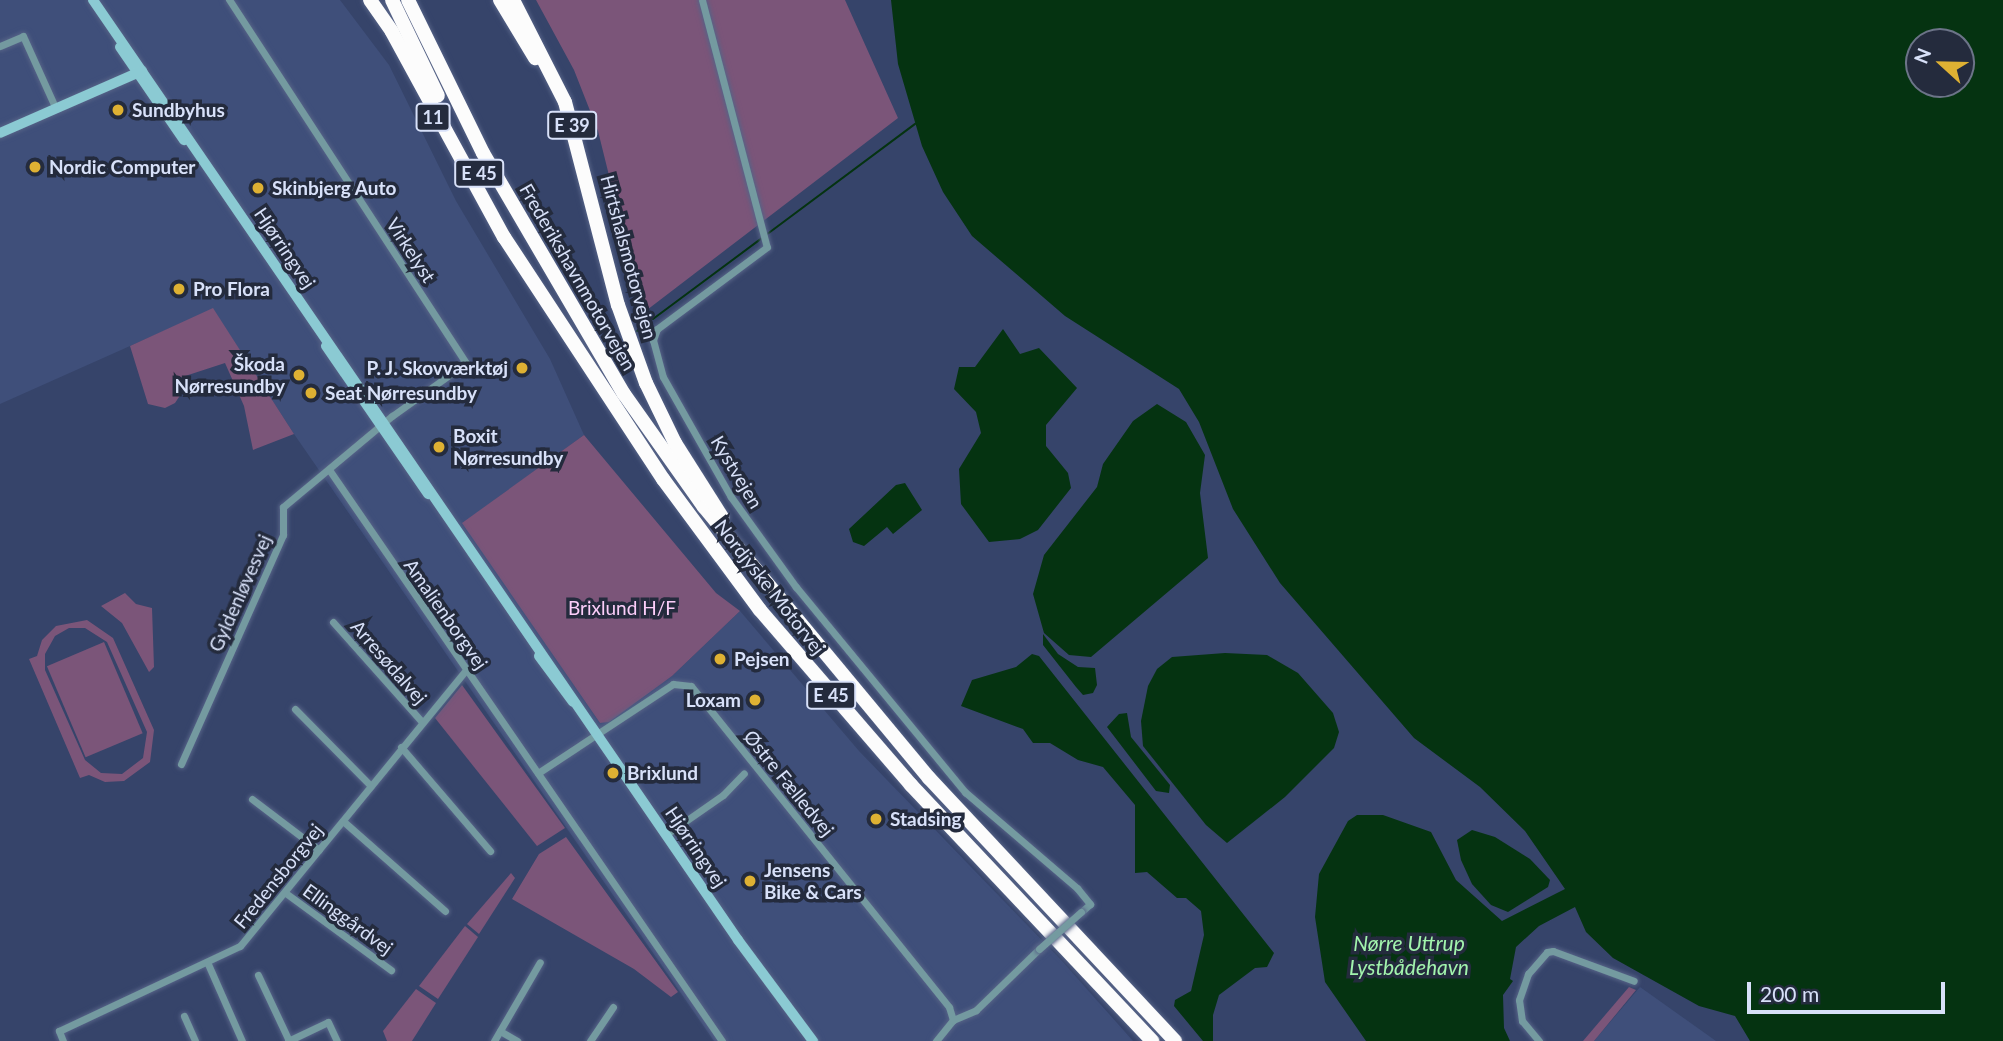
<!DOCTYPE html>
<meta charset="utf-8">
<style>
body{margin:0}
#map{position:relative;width:2003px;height:1041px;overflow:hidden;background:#36446a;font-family:Lato,sans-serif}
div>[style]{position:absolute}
.built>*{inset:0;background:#3f4f7a}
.green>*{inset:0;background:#7b5579;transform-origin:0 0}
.water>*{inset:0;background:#053311}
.stream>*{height:2px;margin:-1px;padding:0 1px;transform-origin:1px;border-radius:1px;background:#053311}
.roads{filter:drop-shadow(0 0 2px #566387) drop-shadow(0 0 2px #566387)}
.street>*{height:7px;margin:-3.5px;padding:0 3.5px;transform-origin:3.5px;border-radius:3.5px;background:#749aa0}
.secondary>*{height:10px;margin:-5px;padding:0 5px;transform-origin:5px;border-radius:5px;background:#8bcad3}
.highway>*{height:14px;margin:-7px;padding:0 7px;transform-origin:7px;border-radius:7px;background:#fcfcfc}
.bridges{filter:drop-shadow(0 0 2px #566387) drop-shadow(0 0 2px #566387)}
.street-bridge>*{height:7px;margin:-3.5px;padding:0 3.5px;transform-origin:3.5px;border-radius:3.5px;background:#749aa0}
.dots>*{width:19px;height:19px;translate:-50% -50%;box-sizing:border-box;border:4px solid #242b3d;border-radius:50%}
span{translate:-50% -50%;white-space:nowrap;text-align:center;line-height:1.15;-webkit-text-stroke:7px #242b3d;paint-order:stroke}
.shield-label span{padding:2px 5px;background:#242b3d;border:2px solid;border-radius:5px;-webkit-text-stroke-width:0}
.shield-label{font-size:18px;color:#d8e1f9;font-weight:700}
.poi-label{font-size:19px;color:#d8e1f9;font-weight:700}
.left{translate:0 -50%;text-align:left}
.right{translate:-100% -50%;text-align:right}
.street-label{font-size:19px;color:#d8e1f9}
.park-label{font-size:19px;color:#fbcef9}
.water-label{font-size:21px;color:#a2f4ad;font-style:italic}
.north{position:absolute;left:1905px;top:28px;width:70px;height:70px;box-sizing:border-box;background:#242b3d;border:2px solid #6c7488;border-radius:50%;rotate:292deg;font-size:19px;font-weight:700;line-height:28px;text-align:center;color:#d8e1f9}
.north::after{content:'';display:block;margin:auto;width:24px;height:32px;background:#deb133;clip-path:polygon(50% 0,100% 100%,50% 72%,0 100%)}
.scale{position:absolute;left:1747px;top:982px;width:198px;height:32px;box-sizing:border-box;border:4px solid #d8e1f9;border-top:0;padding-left:9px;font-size:21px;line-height:24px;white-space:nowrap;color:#d8e1f9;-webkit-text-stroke:5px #242b3d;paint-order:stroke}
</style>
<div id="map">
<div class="built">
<i style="clip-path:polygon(0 0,340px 0,389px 65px,456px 201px,550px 359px,584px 435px,463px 523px,600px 723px,672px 676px,740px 611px,859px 751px,1062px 961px,1133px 1041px,714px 1041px,294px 434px,213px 309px,0 404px)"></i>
<i style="clip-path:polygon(1640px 987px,1716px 1041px,1594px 1041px)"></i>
</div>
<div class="green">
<i style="clip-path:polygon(536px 0,845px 0,898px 118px,643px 313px,598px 131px,574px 70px)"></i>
<i style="clip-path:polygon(213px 308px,294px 434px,253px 450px,244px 406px,225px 363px,176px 379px,181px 394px,175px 403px,165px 408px,148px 404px,130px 346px)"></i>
<i style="clip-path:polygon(584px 435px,716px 593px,740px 611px,672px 676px,609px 722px,600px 723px,462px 523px)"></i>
<i style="clip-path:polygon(125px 593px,136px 604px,152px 608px,154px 667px,149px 672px,122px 623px,101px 606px)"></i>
<i style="clip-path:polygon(evenodd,87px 620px,113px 638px,154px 730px,150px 762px,124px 781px,105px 782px,89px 775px,80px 778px,29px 659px,37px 656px,42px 640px,56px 626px,87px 620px,85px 628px,107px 642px,147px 732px,143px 758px,122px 774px,101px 773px,85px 760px,45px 670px,45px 654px,55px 636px,69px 628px,85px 628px)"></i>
<i style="left:104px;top:642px;width:99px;height:62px;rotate:67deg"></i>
<i style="clip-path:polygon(462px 685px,565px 828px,537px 846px,435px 718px)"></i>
<i style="clip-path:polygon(566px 837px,678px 992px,671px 997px,634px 969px,512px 899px,539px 854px)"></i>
<i style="clip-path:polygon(511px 873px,515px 878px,479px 934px,467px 924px)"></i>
<i style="clip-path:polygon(465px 926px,478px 937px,438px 999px,419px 986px)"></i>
<i style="clip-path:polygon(1629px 987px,1636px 990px,1594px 1041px,1583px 1041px)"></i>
<i style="clip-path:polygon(416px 989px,436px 1003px,412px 1041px,387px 1041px,383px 1031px)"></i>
</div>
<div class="water">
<i style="clip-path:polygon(evenodd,891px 0,2003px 0,2003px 1041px,1750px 1041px,1735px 1016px,1699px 1006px,1613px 958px,1586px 932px,1575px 907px,1539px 926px,1516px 947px,1510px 979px,1513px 981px,1503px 995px,1504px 1028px,1510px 1041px,1366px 1041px,1325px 982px,1315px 917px,1319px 874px,1348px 821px,1357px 815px,1383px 815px,1431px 832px,1456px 880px,1502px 921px,1565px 889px,1525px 831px,1480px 787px,1414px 738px,1280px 583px,1233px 509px,1199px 422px,1179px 389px,1065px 316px,972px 236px,943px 192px,922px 146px,898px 64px,891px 0,1919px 42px,1961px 42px,1961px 84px,1919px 84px,1919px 42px)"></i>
<i style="clip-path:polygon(1003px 329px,1020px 354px,1039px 348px,1077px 388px,1046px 425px,1046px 446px,1068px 473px,1071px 488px,1038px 530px,1020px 539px,989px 542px,961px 504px,959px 469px,981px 433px,976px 412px,954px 389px,959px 367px,975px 367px)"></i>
<i style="clip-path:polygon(1157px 404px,1186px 422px,1205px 455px,1200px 493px,1208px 558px,1091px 657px,1069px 655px,1044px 633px,1033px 594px,1044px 555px,1097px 487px,1103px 464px,1133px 421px)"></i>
<i style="clip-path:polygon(905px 483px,922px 510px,893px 534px,887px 527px,864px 546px,853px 542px,849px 529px,896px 485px)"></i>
<i style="clip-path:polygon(1043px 634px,1058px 654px,1078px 667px,1095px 668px,1097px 685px,1093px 693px,1083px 695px,1076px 687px,1043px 645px)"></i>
<i style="clip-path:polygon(1225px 653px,1267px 655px,1298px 673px,1333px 713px,1339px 732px,1334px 748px,1285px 797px,1227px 843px,1206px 825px,1143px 746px,1141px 721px,1148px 686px,1157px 669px,1172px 657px)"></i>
<i style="clip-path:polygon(1032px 654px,1039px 656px,1274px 953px,1267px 967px,1255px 968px,1219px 995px,1213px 1015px,1213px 1041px,1203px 1041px,1174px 1006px,1175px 1000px,1191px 991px,1204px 935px,1201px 911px,1186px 898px,1177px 898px,1147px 872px,1135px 873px,1135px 805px,1103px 767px,1078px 760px,1050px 743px,1033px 743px,1023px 729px,961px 706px,972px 680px,1016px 667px)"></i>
<i style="clip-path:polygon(1127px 713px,1131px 737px,1170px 785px,1169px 793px,1156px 791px,1107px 727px,1119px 714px)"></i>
<i style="clip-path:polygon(1472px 830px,1495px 837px,1530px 859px,1550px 880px,1548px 887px,1508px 912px,1491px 905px,1472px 884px,1461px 860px,1457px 840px)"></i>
</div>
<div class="stream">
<i style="left:766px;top:235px;width:186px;rotate:-36.7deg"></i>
<i style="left:653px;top:319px;width:136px;rotate:-36.6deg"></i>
<i style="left:637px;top:331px;width:6px;rotate:-39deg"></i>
</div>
<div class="roads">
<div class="street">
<i style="left:702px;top:0;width:255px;rotate:75.3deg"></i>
<i style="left:767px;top:247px;width:137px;rotate:143.3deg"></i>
<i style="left:657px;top:329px;width:12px;rotate:110deg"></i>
<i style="left:653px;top:340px;width:38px;rotate:75deg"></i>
<i style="left:663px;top:377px;width:138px;rotate:60.5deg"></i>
<i style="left:731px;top:497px;width:111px;rotate:54.2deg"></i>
<i style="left:796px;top:587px;width:266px;rotate:50.5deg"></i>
<i style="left:965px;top:792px;width:148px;rotate:40.6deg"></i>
<i style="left:1077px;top:888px;width:21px;rotate:51deg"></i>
<i style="left:1090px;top:904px;width:12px;rotate:138deg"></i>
<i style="left:0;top:46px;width:25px;rotate:-23deg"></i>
<i style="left:23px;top:36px;width:80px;rotate:65.7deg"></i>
<i style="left:330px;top:471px;width:692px;rotate:55.48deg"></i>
<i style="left:333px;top:622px;width:134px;rotate:48.3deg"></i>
<i style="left:295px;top:709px;width:108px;rotate:45.4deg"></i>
<i style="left:401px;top:747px;width:137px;rotate:49.4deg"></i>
<i style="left:181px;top:764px;width:251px;rotate:-66deg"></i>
<i style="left:283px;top:535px;width:28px;rotate:-90deg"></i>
<i style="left:283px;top:507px;width:142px;rotate:-39.9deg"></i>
<i style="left:392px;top:416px;width:91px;rotate:-35.6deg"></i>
<i style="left:466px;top:363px;width:434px;rotate:-123.1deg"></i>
<i style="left:538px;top:773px;width:162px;rotate:-33.4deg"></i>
<i style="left:673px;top:684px;width:18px;rotate:6deg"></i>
<i style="left:691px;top:686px;width:412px;rotate:51.2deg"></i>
<i style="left:949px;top:1007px;width:14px;rotate:73deg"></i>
<i style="left:252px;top:799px;width:84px;rotate:37.3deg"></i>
<i style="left:343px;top:821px;width:136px;rotate:41.4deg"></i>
<i style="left:667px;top:834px;width:68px;rotate:-34.9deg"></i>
<i style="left:723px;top:795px;width:30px;rotate:-46deg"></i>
<i style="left:287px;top:894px;width:129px;rotate:36.2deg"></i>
<i style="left:208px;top:964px;width:84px;rotate:66.2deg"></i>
<i style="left:258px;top:975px;width:73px;rotate:64.8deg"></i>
<i style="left:184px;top:1016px;width:27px;rotate:66deg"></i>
<i style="left:500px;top:1031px;width:20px;rotate:30deg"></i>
<i style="left:63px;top:1041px;width:11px;rotate:-112deg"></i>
<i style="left:59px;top:1031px;width:200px;rotate:-25.2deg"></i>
<i style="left:240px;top:946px;width:357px;rotate:-50.7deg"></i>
<i style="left:288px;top:1041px;width:44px;rotate:-25.4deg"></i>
<i style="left:328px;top:1022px;width:21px;rotate:65deg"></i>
<i style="left:494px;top:1041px;width:91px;rotate:-59.8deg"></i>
<i style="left:590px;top:1041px;width:41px;rotate:-55.9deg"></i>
<i style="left:936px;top:1041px;width:27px;rotate:-51deg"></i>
<i style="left:953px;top:1020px;width:25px;rotate:-23deg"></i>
<i style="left:976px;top:1010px;width:88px;rotate:-44.1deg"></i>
<i style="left:1539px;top:1041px;width:26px;rotate:-130deg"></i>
<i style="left:1522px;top:1021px;width:21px;rotate:-98deg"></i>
<i style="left:1519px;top:1000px;width:28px;rotate:-71deg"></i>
<i style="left:1528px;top:974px;width:29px;rotate:-49deg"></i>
<i style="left:1547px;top:952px;width:6px;rotate:-9deg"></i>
<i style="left:1553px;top:951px;width:86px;rotate:20.3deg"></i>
</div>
<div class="secondary">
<i style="left:93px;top:0;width:1140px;rotate:55.54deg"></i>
<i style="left:738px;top:940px;width:126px;rotate:53.4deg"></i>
<i style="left:120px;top:47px;width:113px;rotate:55.5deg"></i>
<i style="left:0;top:133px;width:155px;rotate:-23.6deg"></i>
<i style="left:326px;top:346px;width:180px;rotate:55.4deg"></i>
<i style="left:539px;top:656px;width:57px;rotate:53.5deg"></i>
</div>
<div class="highway">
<i style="left:370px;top:0;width:39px;rotate:55deg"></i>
<i style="left:392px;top:32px;width:234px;rotate:61.4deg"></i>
<i style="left:504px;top:237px;width:290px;rotate:56.7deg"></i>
<i style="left:663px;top:479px;width:163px;rotate:53.5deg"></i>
<i style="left:760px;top:610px;width:231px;rotate:49.2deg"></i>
<i style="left:911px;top:785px;width:352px;rotate:46.7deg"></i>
<i style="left:392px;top:0;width:106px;rotate:64.4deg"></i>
<i style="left:408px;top:0;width:170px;rotate:63.9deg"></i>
<i style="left:483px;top:153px;width:279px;rotate:59.7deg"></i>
<i style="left:624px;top:394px;width:138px;rotate:54.7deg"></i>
<i style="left:704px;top:507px;width:352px;rotate:50.3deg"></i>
<i style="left:929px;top:778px;width:360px;rotate:46.9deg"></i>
<i style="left:500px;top:0;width:68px;rotate:58.9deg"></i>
<i style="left:513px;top:0;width:114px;rotate:63deg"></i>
<i style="left:565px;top:102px;width:210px;rotate:75.4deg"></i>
<i style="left:618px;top:305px;width:83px;rotate:70.3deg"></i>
<i style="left:646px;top:383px;width:67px;rotate:64.2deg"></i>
<i style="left:675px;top:443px;width:88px;rotate:57.6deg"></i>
</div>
</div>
<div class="bridges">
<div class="street-bridge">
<i style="left:1039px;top:949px;width:56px;rotate:-41.4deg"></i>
</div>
</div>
<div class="dots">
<i style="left:118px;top:110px;background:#deb133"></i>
<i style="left:35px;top:167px;background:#deb133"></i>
<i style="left:258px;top:188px;background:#deb133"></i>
<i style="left:179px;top:289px;background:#deb133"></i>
<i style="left:522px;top:368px;background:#deb133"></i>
<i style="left:299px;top:375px;background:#deb133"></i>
<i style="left:311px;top:393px;background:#deb133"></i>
<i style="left:439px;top:447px;background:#deb133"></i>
<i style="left:720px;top:659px;background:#deb133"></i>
<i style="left:755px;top:700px;background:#deb133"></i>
<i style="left:613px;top:773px;background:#deb133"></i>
<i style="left:876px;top:819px;background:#deb133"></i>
<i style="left:750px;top:881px;background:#deb133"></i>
</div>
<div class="shield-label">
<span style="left:433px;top:117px">11</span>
<span style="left:572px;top:125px">E 39</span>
<span style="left:479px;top:173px">E 45</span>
<span style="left:831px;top:695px">E 45</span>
</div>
<div class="poi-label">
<span class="left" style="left:132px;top:110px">Sundbyhus</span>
<span class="left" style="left:49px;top:167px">Nordic Computer</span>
<span class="left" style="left:272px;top:188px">Skinbjerg Auto</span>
<span class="left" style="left:193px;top:289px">Pro Flora</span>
<span class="right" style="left:285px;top:375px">Škoda<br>Nørresundby</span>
<span class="right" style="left:508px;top:368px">P. J. Skovværktøj</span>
<span class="left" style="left:325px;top:393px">Seat Nørresundby</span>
<span class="left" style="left:453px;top:447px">Boxit<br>Nørresundby</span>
<span class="left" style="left:734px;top:659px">Pejsen</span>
<span class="right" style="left:741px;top:700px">Loxam</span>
<span class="left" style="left:627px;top:773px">Brixlund</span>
<span class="left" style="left:890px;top:819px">Stadsing</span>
<span class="left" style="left:764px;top:881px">Jensens<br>Bike &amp; Cars</span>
</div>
<div class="street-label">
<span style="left:285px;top:248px;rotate:56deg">Hjørringvej</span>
<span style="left:411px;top:250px;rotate:57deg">Virkelyst</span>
<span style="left:629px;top:257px;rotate:75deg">Hirtshalsmotorvejen</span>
<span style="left:578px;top:277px;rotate:60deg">Frederikshavnmotorvejen</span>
<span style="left:737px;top:472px;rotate:59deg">Kystvejen</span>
<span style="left:770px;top:587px;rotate:52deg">Nordjyske Motorvej</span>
<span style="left:240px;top:593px;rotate:-66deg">Gyldenløvesvej</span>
<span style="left:446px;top:614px;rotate:55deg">Amalienborgvej</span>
<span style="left:389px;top:662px;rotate:49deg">Arresødalvej</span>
<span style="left:789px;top:783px;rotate:51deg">Østre Fælledvej</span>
<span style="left:696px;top:847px;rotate:56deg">Hjørringvej</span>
<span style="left:278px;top:876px;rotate:-51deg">Fredensborgvej</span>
<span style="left:348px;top:919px;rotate:36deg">Ellinggårdvej</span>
</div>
<div class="park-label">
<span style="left:622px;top:608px">Brixlund H/F</span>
</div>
<div class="water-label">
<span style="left:1409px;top:955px">Nørre Uttrup<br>Lystbådehavn</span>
</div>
<div class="north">N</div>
<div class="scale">200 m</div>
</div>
